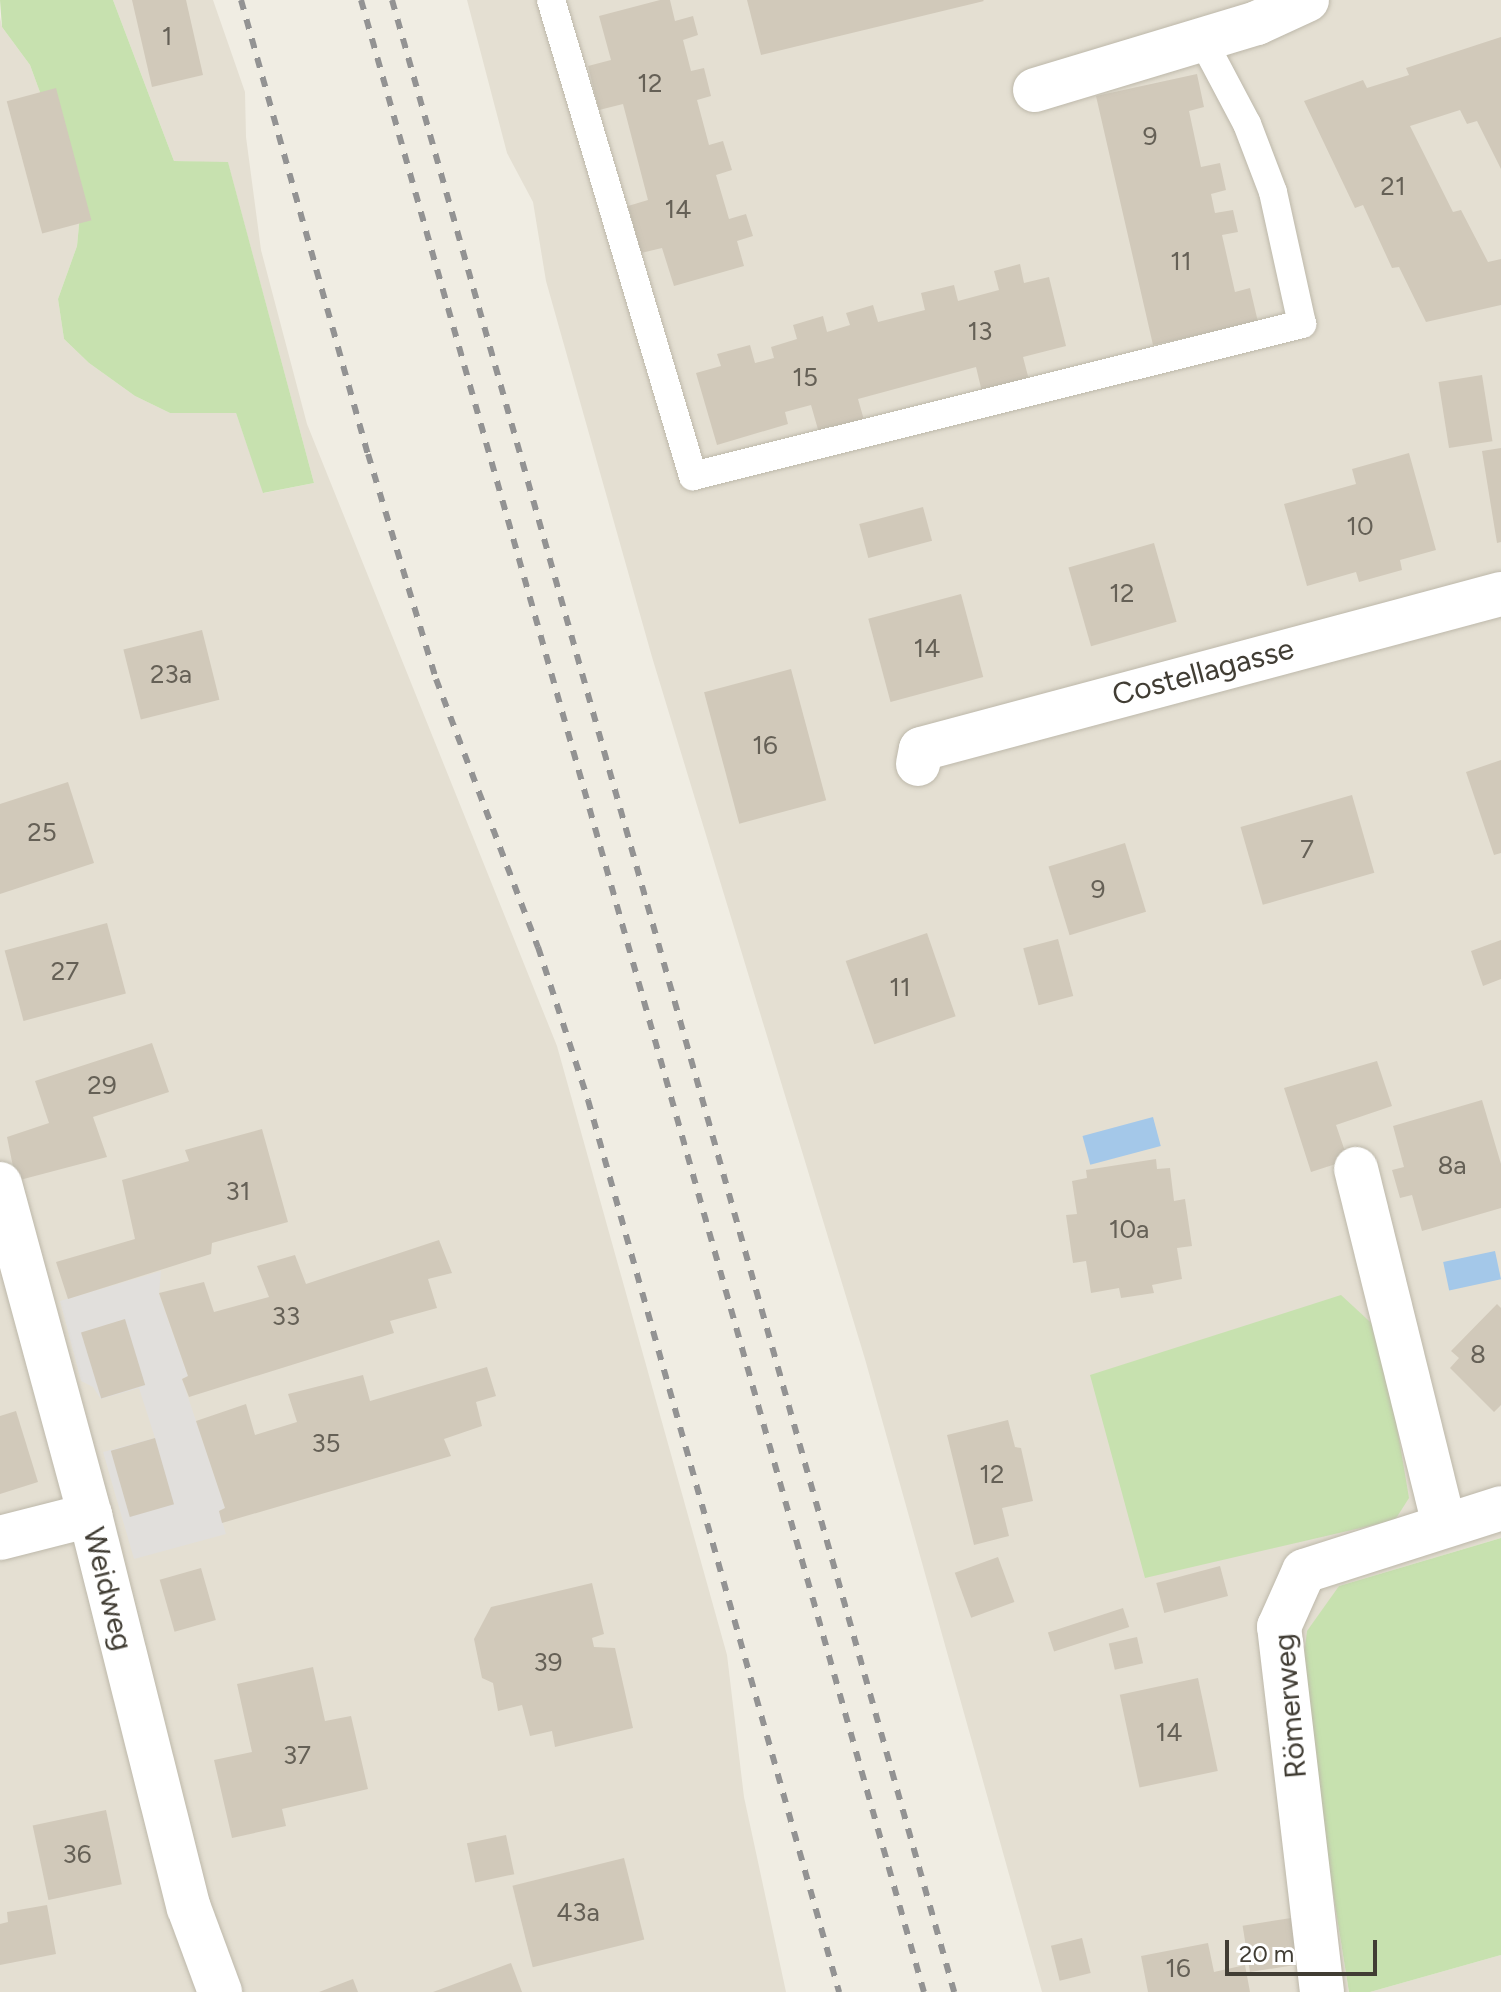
<!DOCTYPE html>
<meta charset="utf-8">
<style>
body{margin:0}
#map{position:relative;width:1501px;height:1992px;overflow:hidden;background:#f0ede3;font-family:Figtree,sans-serif}
div>[style]{position:absolute}
.residential>*{inset:0;background:#e4dfd2}
.green>*{inset:0;background:#c7e1af}
.parking>*{inset:0;background:#e1dfdc}
.water>*{inset:0;background:#a4c8e9;transform-origin:0 0}
.building>*{inset:0;background:#d1c9ba;transform-origin:0 0}
.roads{filter:drop-shadow(0 0 2px #bdb8aa) drop-shadow(0 0 2px #bdb8aa)}
.lane>*{height:28px;margin:-14px;padding:0 14px;transform-origin:14px;border-radius:14px;background:#fff}
.street>*{height:44px;margin:-22px;padding:0 22px;transform-origin:22px;border-radius:22px;background:#fff}
.rail>*{height:6px;margin-top:-3px;transform-origin:0;background:repeating-linear-gradient(90deg,#939393 0 10px,transparent 0 20px)}
span{translate:-50% -50%;white-space:nowrap;text-align:center;line-height:1.15;-webkit-text-stroke:6px #fff;paint-order:stroke}
.number-label{font-size:26px;color:#656056}
.number-label span{-webkit-text-stroke-width:0}
.street-label{font-size:30px;color:#413d34}
.scale{position:absolute;left:1225px;top:1940px;width:152px;height:36px;box-sizing:border-box;border:4px solid #413d34;border-top:0;padding-left:10px;font-size:24px;line-height:28px;white-space:nowrap;color:#413d34;-webkit-text-stroke:6px #fff;paint-order:stroke}
</style>
<div id="map">
<div class="residential">
<i style="clip-path:polygon(113px 0,213px 0,245px 92px,246px 137px,261px 250px,307px 424px,557px 1046px,727px 1655px,744px 1797px,786px 1992px,0 1992px,0 17px,2px 27px,30px 65px,81px 204px,77px 246px,58px 299px,64px 339px,89px 363px,135px 396px,170px 413px,236px 413px,264px 493px,314px 483px,228px 163px,174px 161px)"></i>
<i style="clip-path:polygon(467px 0,1501px 0,1501px 1538px,1339px 1586px,1300px 1688px,1349px 1992px,1042px 1992px,865px 1359px,652px 657px,546px 281px,533px 202px,507px 153px)"></i>
<i style="clip-path:polygon(1501px 1955px,1501px 1992px,1370px 1992px)"></i>
</div>
<div class="green">
<i style="clip-path:polygon(0 0,113px 0,174px 161px,228px 162px,314px 483px,263px 493px,236px 413px,170px 413px,135px 396px,89px 363px,64px 339px,58px 299px,77px 246px,81px 204px,30px 65px,2px 27px)"></i>
<i style="clip-path:polygon(1341px 1295px,1381px 1332px,1409px 1498px,1395px 1520px,1145px 1578px,1090px 1375px)"></i>
<i style="clip-path:polygon(1501px 1538px,1501px 1955px,1370px 1992px,1349px 1992px,1300px 1687px,1307px 1631px,1339px 1586px)"></i>
</div>
<div class="parking">
<i style="clip-path:polygon(161px 1271px,159px 1294px,188px 1376px,182px 1379px,225px 1508px,219px 1511px,226px 1534px,134px 1559px,103px 1452px,155px 1438px,139px 1388px,101px 1399px,93px 1387px,81px 1381px,60px 1301px)"></i>
</div>
<div class="water">
<i style="left:1153px;top:1117px;width:30px;height:73px;rotate:75deg"></i>
<i style="left:1495px;top:1251px;width:29px;height:53px;rotate:78deg"></i>
</div>
<div class="building">
<i style="clip-path:polygon(132px 0,186px 0,203px 75px,152px 87px)"></i>
<i style="clip-path:polygon(660px 0,670px 0,675px 21px,693px 16px,698px 35px,683px 40px,691px 71px,704px 68px,711px 96px,697px 100px,709px 145px,723px 141px,732px 170px,716px 175px,729px 219px,746px 214px,753px 236px,737px 241px,744px 266px,674px 286px,662px 248px,641px 253px,628px 206px,648px 200px,623px 104px,599px 110px,588px 66px,611px 60px,599px 16px)"></i>
<i style="clip-path:polygon(747px 0,983px 0,984px 1px,761px 55px)"></i>
<i style="clip-path:polygon(1501px 37px,1501px 169px,1477px 121px,1467px 124px,1460px 110px,1410px 126px,1453px 212px,1461px 210px,1488px 262px,1501px 259px,1501px 305px,1426px 322px,1399px 267px,1392px 268px,1363px 205px,1355px 208px,1304px 101px,1363px 80px,1367px 88px,1409px 75px,1406px 68px)"></i>
<i style="clip-path:polygon(1197px 74px,1204px 107px,1189px 111px,1201px 167px,1220px 163px,1226px 190px,1211px 194px,1215px 213px,1233px 210px,1238px 232px,1222px 235px,1235px 292px,1250px 288px,1258px 322px,1153px 345px,1096px 96px)"></i>
<i style="left:56px;top:88px;width:137px;height:51px;rotate:75deg"></i>
<i style="clip-path:polygon(1020px 264px,1024px 283px,1049px 277px,1066px 346px,1023px 357px,1029px 380px,982px 392px,976px 367px,858px 399px,864px 420px,819px 433px,811px 405px,785px 412px,788px 424px,717px 445px,696px 373px,721px 366px,717px 354px,750px 345px,755px 363px,774px 358px,771px 347px,797px 339px,793px 325px,823px 316px,827px 332px,850px 325px,846px 313px,873px 305px,878px 322px,925px 310px,921px 293px,954px 285px,958px 301px,999px 290px,994px 271px)"></i>
<i style="left:1482px;top:375px;width:67px;height:44px;rotate:81deg"></i>
<i style="clip-path:polygon(1501px 448px,1501px 542px,1497px 543px,1482px 451px)"></i>
<i style="clip-path:polygon(1409px 453px,1436px 550px,1400px 560px,1402px 570px,1359px 582px,1356px 572px,1307px 586px,1284px 504px,1356px 484px,1352px 469px)"></i>
<i style="left:923px;top:507px;width:35px;height:66px;rotate:75deg"></i>
<i style="left:1154px;top:543px;width:82px;height:89px;rotate:74deg"></i>
<i style="left:961px;top:594px;width:86px;height:96px;rotate:75deg"></i>
<i style="left:202px;top:630px;width:72px;height:81px;rotate:76deg"></i>
<i style="left:791px;top:669px;width:136px;height:90px;rotate:75deg"></i>
<i style="clip-path:polygon(1501px 760px,1501px 853px,1494px 855px,1466px 772px)"></i>
<i style="clip-path:polygon(68px 782px,94px 863px,0 894px,0 804px)"></i>
<i style="left:1352px;top:795px;width:81px;height:116px;rotate:74deg"></i>
<i style="left:1125px;top:843px;width:72px;height:80px;rotate:73deg"></i>
<i style="left:107px;top:923px;width:73px;height:106px;rotate:75deg"></i>
<i style="left:927px;top:933px;width:88px;height:86px;rotate:71deg"></i>
<i style="left:1058px;top:939px;width:59px;height:36px;rotate:75deg"></i>
<i style="clip-path:polygon(1501px 940px,1501px 979px,1483px 986px,1471px 951px)"></i>
<i style="clip-path:polygon(152px 1043px,169px 1092px,93px 1117px,107px 1157px,16px 1181px,7px 1137px,49px 1123px,35px 1081px)"></i>
<i style="clip-path:polygon(1377px 1061px,1392px 1106px,1336px 1125px,1348px 1160px,1311px 1172px,1284px 1088px)"></i>
<i style="clip-path:polygon(1482px 1100px,1501px 1164px,1501px 1208px,1422px 1231px,1412px 1195px,1400px 1198px,1392px 1170px,1404px 1167px,1393px 1126px)"></i>
<i style="clip-path:polygon(262px 1129px,288px 1222px,212px 1243px,211px 1254px,68px 1299px,56px 1262px,135px 1239px,122px 1180px,189px 1161px,185px 1150px)"></i>
<i style="clip-path:polygon(1156px 1159px,1157px 1169px,1170px 1168px,1174px 1201px,1185px 1199px,1192px 1246px,1177px 1248px,1182px 1279px,1152px 1285px,1154px 1293px,1121px 1298px,1119px 1288px,1091px 1293px,1086px 1261px,1073px 1263px,1066px 1215px,1077px 1214px,1072px 1181px,1087px 1178px,1086px 1170px)"></i>
<i style="clip-path:polygon(439px 1240px,452px 1273px,428px 1279px,437px 1308px,390px 1321px,394px 1333px,189px 1397px,182px 1379px,188px 1376px,159px 1293px,204px 1282px,214px 1312px,269px 1297px,257px 1266px,295px 1255px,306px 1284px)"></i>
<i style="clip-path:polygon(1497px 1304px,1501px 1308px,1501px 1405px,1494px 1412px,1450px 1368px,1459px 1358px,1451px 1351px)"></i>
<i style="left:125px;top:1319px;width:69px;height:46px;rotate:73deg"></i>
<i style="clip-path:polygon(487px 1367px,496px 1396px,476px 1402px,482px 1426px,444px 1439px,451px 1456px,222px 1523px,219px 1511px,225px 1508px,196px 1421px,246px 1404px,255px 1435px,297px 1422px,288px 1394px,363px 1375px,370px 1401px)"></i>
<i style="clip-path:polygon(16px 1411px,38px 1482px,0 1494px,0 1416px)"></i>
<i style="clip-path:polygon(1008px 1420px,1015px 1447px,1021px 1448px,1033px 1501px,1002px 1508px,1009px 1536px,974px 1545px,947px 1435px)"></i>
<i style="left:155px;top:1438px;width:69px;height:46px;rotate:74deg"></i>
<i style="left:998px;top:1557px;width:48px;height:46px;rotate:70deg"></i>
<i style="left:1220px;top:1566px;width:31px;height:66px;rotate:75deg"></i>
<i style="left:201px;top:1568px;width:54px;height:43px;rotate:74deg"></i>
<i style="clip-path:polygon(592px 1583px,604px 1634px,592px 1638px,594px 1647px,615px 1648px,633px 1728px,555px 1747px,552px 1731px,530px 1736px,522px 1705px,498px 1711px,493px 1683px,482px 1678px,474px 1639px,491px 1607px)"></i>
<i style="left:1123px;top:1608px;width:20px;height:79px;rotate:72deg"></i>
<i style="left:1137px;top:1637px;width:27px;height:29px;rotate:77deg"></i>
<i style="clip-path:polygon(313px 1667px,325px 1721px,351px 1716px,368px 1789px,282px 1809px,286px 1826px,232px 1838px,214px 1760px,252px 1752px,237px 1684px)"></i>
<i style="left:1198px;top:1678px;width:95px;height:80px;rotate:78deg"></i>
<i style="left:106px;top:1810px;width:76px;height:75px;rotate:78deg"></i>
<i style="left:506px;top:1835px;width:40px;height:40px;rotate:78deg"></i>
<i style="left:624px;top:1858px;width:84px;height:115px;rotate:76deg"></i>
<i style="clip-path:polygon(47px 1905px,56px 1954px,0 1965px,0 1924px,8px 1922px,7px 1912px)"></i>
<i style="left:1291px;top:1918px;width:47px;height:49px;rotate:81deg"></i>
<i style="left:1082px;top:1938px;width:36px;height:32px;rotate:76deg"></i>
<i style="clip-path:polygon(1208px 1943px,1214px 1972px,1245px 1965px,1250px 1992px,1148px 1992px,1141px 1956px)"></i>
<i style="clip-path:polygon(511px 1963px,522px 1992px,433px 1992px)"></i>
<i style="clip-path:polygon(353px 1979px,358px 1992px,319px 1992px)"></i>
</div>
<div class="roads">
<div class="lane">
<i style="left:551px;top:0;width:497px;rotate:73.4deg"></i>
<i style="left:693px;top:476px;width:628px;rotate:-14.01deg"></i>
<i style="left:1302px;top:324px;width:135px;rotate:-102.4deg"></i>
<i style="left:1273px;top:192px;width:73px;rotate:-110.9deg"></i>
<i style="left:1247px;top:124px;width:96px;rotate:-117.9deg"></i>
</div>
<div class="street">
<i style="left:1035px;top:90px;width:232px;rotate:-16.8deg"></i>
<i style="left:1257px;top:23px;width:55px;rotate:-24.7deg"></i>
<i style="left:918px;top:764px;width:15px;rotate:-79deg"></i>
<i style="left:921px;top:749px;width:600px;rotate:-14.96deg"></i>
<i style="left:1356px;top:1169px;width:366px;rotate:76.1deg"></i>
<i style="left:0;top:1184px;width:343px;rotate:74.8deg"></i>
<i style="left:90px;top:1515px;width:405px;rotate:75.9deg"></i>
<i style="left:189px;top:1908px;width:90px;rotate:69.7deg"></i>
<i style="left:0;top:1538px;width:93px;rotate:-14.3deg"></i>
<i style="left:1322px;top:1992px;width:368px;rotate:-96.7deg"></i>
<i style="left:1279px;top:1627px;width:61px;rotate:-65.9deg"></i>
<i style="left:1304px;top:1571px;width:207px;rotate:-17.7deg"></i>
</div>
</div>
<div class="rail">
<i style="left:241px;top:0;width:471px;rotate:74.4deg"></i>
<i style="left:368px;top:454px;width:235px;rotate:73.2deg"></i>
<i style="left:436px;top:679px;width:287px;rotate:69.2deg"></i>
<i style="left:538px;top:947px;width:161px;rotate:71.9deg"></i>
<i style="left:588px;top:1100px;width:927px;rotate:74.28deg"></i>
<i style="left:361px;top:0;width:2070px;rotate:74.22deg"></i>
<i style="left:392px;top:0;width:2070px;rotate:74.24deg"></i>
</div>
<div class="number-label">
<span style="left:167px;top:37px">1</span>
<span style="left:650px;top:84px">12</span>
<span style="left:1150px;top:137px">9</span>
<span style="left:1393px;top:187px">21</span>
<span style="left:678px;top:210px">14</span>
<span style="left:1181px;top:262px">11</span>
<span style="left:980px;top:332px">13</span>
<span style="left:805px;top:378px">15</span>
<span style="left:1360px;top:527px">10</span>
<span style="left:1122px;top:594px">12</span>
<span style="left:927px;top:649px">14</span>
<span style="left:171px;top:675px">23a</span>
<span style="left:765px;top:746px">16</span>
<span style="left:42px;top:833px">25</span>
<span style="left:1307px;top:850px">7</span>
<span style="left:1098px;top:890px">9</span>
<span style="left:65px;top:972px">27</span>
<span style="left:900px;top:988px">11</span>
<span style="left:102px;top:1086px">29</span>
<span style="left:1452px;top:1166px">8a</span>
<span style="left:238px;top:1192px">31</span>
<span style="left:1129px;top:1230px">10a</span>
<span style="left:286px;top:1317px">33</span>
<span style="left:1478px;top:1355px">8</span>
<span style="left:326px;top:1444px">35</span>
<span style="left:992px;top:1475px">12</span>
<span style="left:548px;top:1663px">39</span>
<span style="left:1169px;top:1733px">14</span>
<span style="left:297px;top:1756px">37</span>
<span style="left:77px;top:1855px">36</span>
<span style="left:578px;top:1913px">43a</span>
<span style="left:1178px;top:1969px">16</span>
</div>
<div class="street-label">
<span style="left:1203px;top:672px;rotate:-15deg">Costellagasse</span>
<span style="left:108px;top:1589px;rotate:76deg">Weidweg</span>
<span style="left:1290px;top:1706px;rotate:-95deg">Römerweg</span>
</div>
<div class="scale">20 m</div>
</div>
